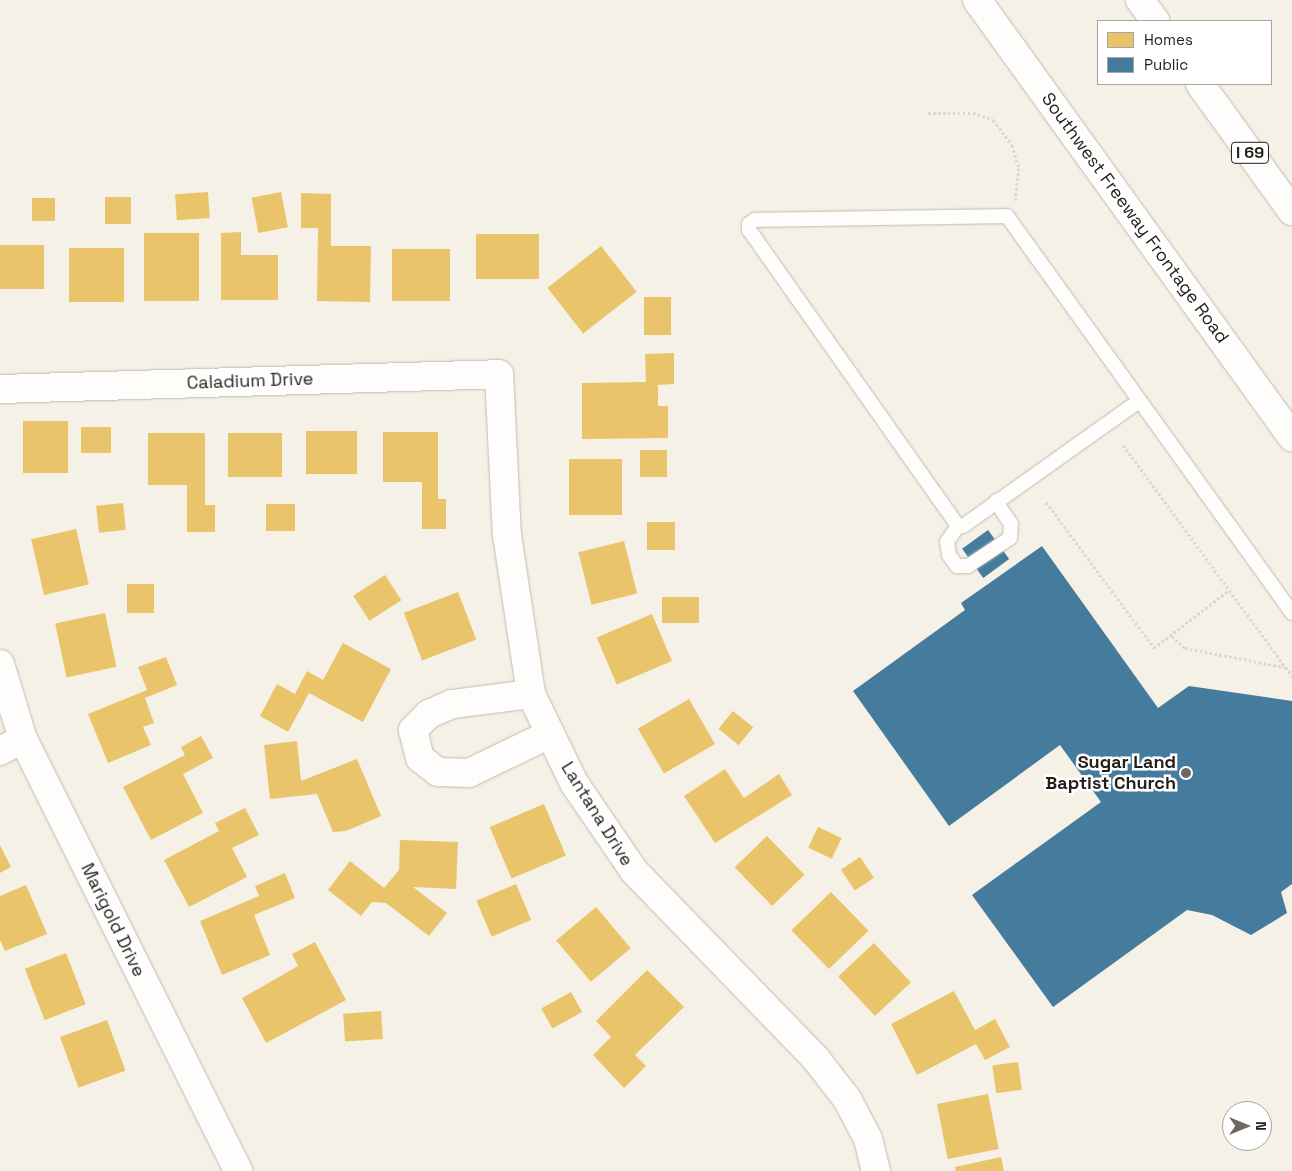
<!DOCTYPE html>
<style>
body{margin:0}
#map{position:relative;width:1292px;height:1171px;overflow:hidden;background:#f6f1e6;font-family:"Space Grotesk",sans-serif}
div>[style]{position:absolute}
.homes>*{inset:0;background:#e9c46a;transform-origin:0 0}
.public>*{inset:0;background:#457b9d;transform-origin:0 0}
.path>*{height:3px;margin-top:-1.5px;transform-origin:0;background:repeating-linear-gradient(90deg,#d8d8d4 0 2.5px,transparent 0 5px)}
.roads{filter:drop-shadow(0 0 1px #bebbb2) drop-shadow(0 0 1px #bebbb2)}
.lane>*{height:14px;margin:-7px;padding:0 7px;transform-origin:7px;border-radius:7px;background:#fefdfb}
.street>*{height:28px;margin:-14px;padding:0 14px;transform-origin:14px;border-radius:14px;background:#fefdfb}
.secondary>*{height:28px;margin:-14px;padding:0 14px;transform-origin:14px;border-radius:14px;background:#fefdfb}
.highway>*{height:28px;margin:-14px;padding:0 14px;transform-origin:14px;border-radius:14px;background:#fefdfb}
.dots>*{width:14px;height:14px;translate:-50% -50%;box-sizing:border-box;border:2px solid #fff;border-radius:50%}
span{translate:-50% -50%;white-space:nowrap;text-align:center;line-height:1.15;-webkit-text-stroke:5px #fff;paint-order:stroke}
.shield-label span{padding:1px 4px;background:#fff;border:1px solid;border-radius:4px;-webkit-text-stroke-width:0}
.shield-label{font-size:16px;color:#221f18;font-weight:700}
.street-label{font-size:18px;color:#221f18}
.poi-label{font-size:18px;color:#221f18;font-weight:700}
.right{translate:-100% -50%;text-align:right}
.legend{position:absolute;left:1097px;top:20px;width:175px;height:65px;box-sizing:border-box;background:#fff;border:1px solid #a7a5a3;margin:0;padding:6px 9px;list-style:none;font-size:15px;color:#221f18}
.legend li{display:flex;align-items:center;gap:10px;height:25px}
.legend b{width:25px;border:1px solid #a7a5a3}
.north{position:absolute;left:1222px;top:1101px;width:50px;height:50px;box-sizing:border-box;background:#fff;border:1px solid #a7a5a3;border-radius:50%;rotate:90deg;font-size:14px;font-weight:700;line-height:20px;text-align:center;color:#221f18}
.north::after{content:'';display:block;margin:auto;width:18px;height:22px;background:#6c6860;clip-path:polygon(50% 0,100% 100%,50% 72%,0 100%)}
</style>
<div id="map">
<div class="homes">
<i style="left:208px;top:192px;width:26px;height:33px;rotate:86deg"></i>
<i style="left:281px;top:192px;width:36px;height:30px;rotate:79deg"></i>
<i style="clip-path:polygon(301px 193px,331px 194px,331px 246px,371px 246px,370px 302px,317px 301px,318px 228px,301px 228px)"></i>
<i style="left:105px;top:197px;width:26px;height:27px"></i>
<i style="left:32px;top:198px;width:23px;height:23px"></i>
<i style="clip-path:polygon(241px 232px,241px 255px,278px 255px,278px 300px,221px 300px,221px 233px)"></i>
<i style="left:144px;top:233px;width:55px;height:68px"></i>
<i style="left:476px;top:234px;width:63px;height:45px"></i>
<i style="left:0;top:245px;width:44px;height:44px"></i>
<i style="left:601px;top:246px;width:58px;height:68px;rotate:52deg"></i>
<i style="left:69px;top:248px;width:55px;height:54px"></i>
<i style="left:392px;top:249px;width:58px;height:52px"></i>
<i style="left:644px;top:297px;width:27px;height:38px"></i>
<i style="clip-path:polygon(674px 353px,674px 384px,658px 385px,658px 406px,668px 406px,668px 438px,582px 439px,582px 383px,646px 382px,645px 354px)"></i>
<i style="left:23px;top:421px;width:45px;height:52px"></i>
<i style="left:111px;top:427px;width:26px;height:30px;rotate:90deg"></i>
<i style="left:306px;top:431px;width:51px;height:43px"></i>
<i style="clip-path:polygon(383px 432px,438px 432px,438px 499px,446px 499px,446px 529px,422px 529px,422px 482px,383px 482px)"></i>
<i style="clip-path:polygon(148px 433px,205px 433px,205px 505px,215px 505px,215px 532px,187px 532px,187px 485px,148px 485px)"></i>
<i style="left:228px;top:433px;width:54px;height:44px"></i>
<i style="left:640px;top:450px;width:27px;height:27px"></i>
<i style="left:569px;top:459px;width:53px;height:56px"></i>
<i style="left:123px;top:503px;width:27px;height:27px;rotate:84deg"></i>
<i style="left:266px;top:504px;width:29px;height:27px"></i>
<i style="left:647px;top:522px;width:28px;height:28px"></i>
<i style="left:76px;top:529px;width:57px;height:46px;rotate:77deg"></i>
<i style="left:624px;top:541px;width:54px;height:47px;rotate:76deg"></i>
<i style="left:385px;top:575px;width:30px;height:38px;rotate:57deg"></i>
<i style="left:127px;top:584px;width:27px;height:29px"></i>
<i style="left:458px;top:592px;width:51px;height:58px;rotate:69deg"></i>
<i style="left:662px;top:597px;width:37px;height:26px"></i>
<i style="left:105px;top:613px;width:55px;height:51px;rotate:78deg"></i>
<i style="left:652px;top:614px;width:51px;height:60px;rotate:67deg"></i>
<i style="clip-path:polygon(343px 643px,391px 669px,363px 722px,309px 693px,288px 732px,260px 716px,277px 684px,295px 694px,307px 671px,323px 680px)"></i>
<i style="clip-path:polygon(166px 657px,177px 685px,145px 698px,154px 723px,143px 727px,151px 745px,108px 763px,88px 714px,147px 690px,138px 667px)"></i>
<i style="left:689px;top:699px;width:52px;height:59px;rotate:60deg"></i>
<i style="left:733px;top:711px;width:26px;height:23px;rotate:39deg"></i>
<i style="clip-path:polygon(201px 736px,213px 758px,183px 774px,203px 813px,151px 840px,123px 787px,185px 755px,181px 747px)"></i>
<i style="clip-path:polygon(297px 741px,301px 781px,357px 759px,381px 816px,346px 831px,333px 832px,317px 794px,270px 799px,264px 745px)"></i>
<i style="clip-path:polygon(725px 769px,744px 798px,779px 774px,792px 795px,715px 843px,684px 796px)"></i>
<i style="left:544px;top:804px;width:56px;height:59px;rotate:67deg"></i>
<i style="clip-path:polygon(245px 808px,259px 835px,232px 848px,247px 877px,189px 907px,164px 860px,219px 831px,215px 823px)"></i>
<i style="left:818px;top:827px;width:26px;height:23px;rotate:25deg"></i>
<i style="left:767px;top:836px;width:54px;height:45px;rotate:46deg"></i>
<i style="clip-path:polygon(400px 840px,458px 842px,456px 889px,413px 887px,447px 913px,429px 936px,386px 903px,372px 902px,361px 916px,328px 890px,350px 861px,384px 888px,399px 870px)"></i>
<i style="clip-path:polygon(0 845px,11px 867px,0 873px)"></i>
<i style="left:860px;top:857px;width:25px;height:23px;rotate:56deg"></i>
<i style="clip-path:polygon(285px 873px,295px 898px,254px 915px,270px 955px,222px 975px,200px 921px,259px 896px,255px 886px)"></i>
<i style="left:516px;top:884px;width:39px;height:43px;rotate:67deg"></i>
<i style="clip-path:polygon(26px 885px,47px 934px,5px 951px,0 940px,0 896px)"></i>
<i style="left:831px;top:892px;width:54px;height:55px;rotate:46deg"></i>
<i style="left:596px;top:907px;width:54px;height:52px;rotate:50deg"></i>
<i style="clip-path:polygon(315px 942px,346px 1000px,266px 1043px,242px 998px,298px 966px,292px 954px)"></i>
<i style="left:874px;top:943px;width:54px;height:49px;rotate:47deg"></i>
<i style="left:66px;top:953px;width:55px;height:44px;rotate:69deg"></i>
<i style="clip-path:polygon(647px 970px,684px 1007px,635px 1055px,646px 1066px,624px 1088px,593px 1055px,611px 1037px,596px 1021px)"></i>
<i style="clip-path:polygon(954px 991px,975px 1030px,995px 1019px,1010px 1047px,985px 1060px,976px 1044px,917px 1075px,891px 1024px)"></i>
<i style="left:571px;top:992px;width:23px;height:34px;rotate:61deg"></i>
<i style="left:381px;top:1011px;width:28px;height:38px;rotate:86deg"></i>
<i style="left:107px;top:1020px;width:54px;height:50px;rotate:70deg"></i>
<i style="left:1018px;top:1062px;width:28px;height:26px;rotate:82deg"></i>
<i style="left:988px;top:1094px;width:56px;height:52px;rotate:79deg"></i>
<i style="clip-path:polygon(1001px 1157px,1004px 1171px,956px 1171px,955px 1167px)"></i>
</div>
<div class="public">
<i style="left:988px;top:530px;width:36px;height:32px;rotate:54deg"></i>
<i style="clip-path:polygon(1042px 546px,1158px 708px,1189px 686px,1292px 701px,1292px 884px,1281px 892px,1287px 913px,1251px 935px,1212px 915px,1187px 910px,1053px 1007px,972px 895px,1101px 802px,1060px 745px,949px 826px,853px 691px,965px 610px,961px 603px)"></i>
</div>
<div class="path">
<i style="left:928px;top:113px;width:45px"></i>
<i style="left:973px;top:113px;width:21px;rotate:19deg"></i>
<i style="left:993px;top:120px;width:31px;rotate:53deg"></i>
<i style="left:1012px;top:145px;width:24px;rotate:73deg"></i>
<i style="left:1019px;top:168px;width:32px;rotate:97deg"></i>
<i style="left:1123px;top:445px;width:286px;rotate:53.8deg"></i>
<i style="left:1046px;top:502px;width:182px;rotate:53.5deg"></i>
<i style="left:1154px;top:648px;width:93px;rotate:-37.6deg"></i>
<i style="left:1172px;top:636px;width:18px;rotate:43deg"></i>
<i style="left:1185px;top:648px;width:101px;rotate:10.9deg"></i>
</div>
<div class="roads">
<div class="lane">
<i style="left:1139px;top:401px;width:216px;rotate:144.6deg"></i>
<i style="left:963px;top:526px;width:5px;rotate:180deg"></i>
<i style="left:958px;top:526px;width:362px;rotate:-125.2deg"></i>
<i style="left:749px;top:230px;width:6px;rotate:-90deg"></i>
<i style="left:749px;top:224px;width:7px;rotate:-34deg"></i>
<i style="left:755px;top:220px;width:252px;rotate:-0.9deg"></i>
<i style="left:1007px;top:216px;width:489px;rotate:54.3deg"></i>
<i style="left:958px;top:526px;width:19px;rotate:125deg"></i>
<i style="left:947px;top:542px;width:13px;rotate:81deg"></i>
<i style="left:949px;top:555px;width:14px;rotate:54deg"></i>
<i style="left:957px;top:566px;width:11px"></i>
<i style="left:968px;top:566px;width:50px;rotate:-33.7deg"></i>
<i style="left:1010px;top:538px;width:14px;rotate:-86deg"></i>
<i style="left:1011px;top:524px;width:27px;rotate:-124deg"></i>
</div>
<div class="street">
<i style="left:0;top:389px;width:499px;rotate:-1.7deg"></i>
<i style="left:499px;top:374px;width:161px;rotate:87.2deg"></i>
<i style="left:507px;top:535px;width:161px;rotate:81.4deg"></i>
<i style="left:531px;top:694px;width:99px;rotate:64.2deg"></i>
<i style="left:574px;top:783px;width:107px;rotate:55.7deg"></i>
<i style="left:634px;top:871px;width:262px;rotate:45.9deg"></i>
<i style="left:816px;top:1059px;width:51px;rotate:52.2deg"></i>
<i style="left:847px;top:1099px;width:45px;rotate:62.3deg"></i>
<i style="left:868px;top:1139px;width:33px;rotate:76deg"></i>
<i style="left:0;top:664px;width:78px;rotate:73deg"></i>
<i style="left:23px;top:739px;width:483px;rotate:63.5deg"></i>
<i style="left:531px;top:694px;width:80px;rotate:172.8deg"></i>
<i style="left:452px;top:704px;width:25px;rotate:157deg"></i>
<i style="left:429px;top:714px;width:23px;rotate:135deg"></i>
<i style="left:413px;top:730px;width:29px;rotate:76deg"></i>
<i style="left:420px;top:758px;width:23px;rotate:38deg"></i>
<i style="left:438px;top:772px;width:31px;rotate:2deg"></i>
<i style="left:469px;top:773px;width:90px;rotate:-25.7deg"></i>
<i style="left:0;top:751px;width:26px;rotate:-28deg"></i>
</div>
<div class="secondary">
<i style="left:977px;top:0;width:539px;rotate:54.22deg"></i>
</div>
<div class="highway">
<i style="left:1140px;top:0;width:26px;rotate:54deg"></i>
<i style="left:1200px;top:84px;width:157px;rotate:54.1deg"></i>
<i style="left:1288px;top:431px;width:5px;rotate:37deg"></i>
</div>
</div>
<div class="dots">
<i style="left:1186px;top:773px;background:#6c6860"></i>
</div>
<div class="shield-label">
<span style="left:1250px;top:153px">I 69</span>
</div>
<div class="street-label">
<span style="left:1135px;top:218px;rotate:54deg">Southwest Freeway Frontage Road</span>
<span style="left:250px;top:381px;rotate:-2deg">Caladium Drive</span>
<span style="left:597px;top:814px;rotate:58deg">Lantana Drive</span>
<span style="left:113px;top:920px;rotate:64deg">Marigold Drive</span>
</div>
<div class="poi-label">
<span class="right" style="left:1176px;top:773px">Sugar Land<br>Baptist Church</span>
</div>
<ul class="legend">
<li><b style="height:14px;background:#e9c46a"></b>Homes</li>
<li><b style="height:14px;background:#457b9d"></b>Public</li>
</ul>
<div class="north">N</div>
</div>
